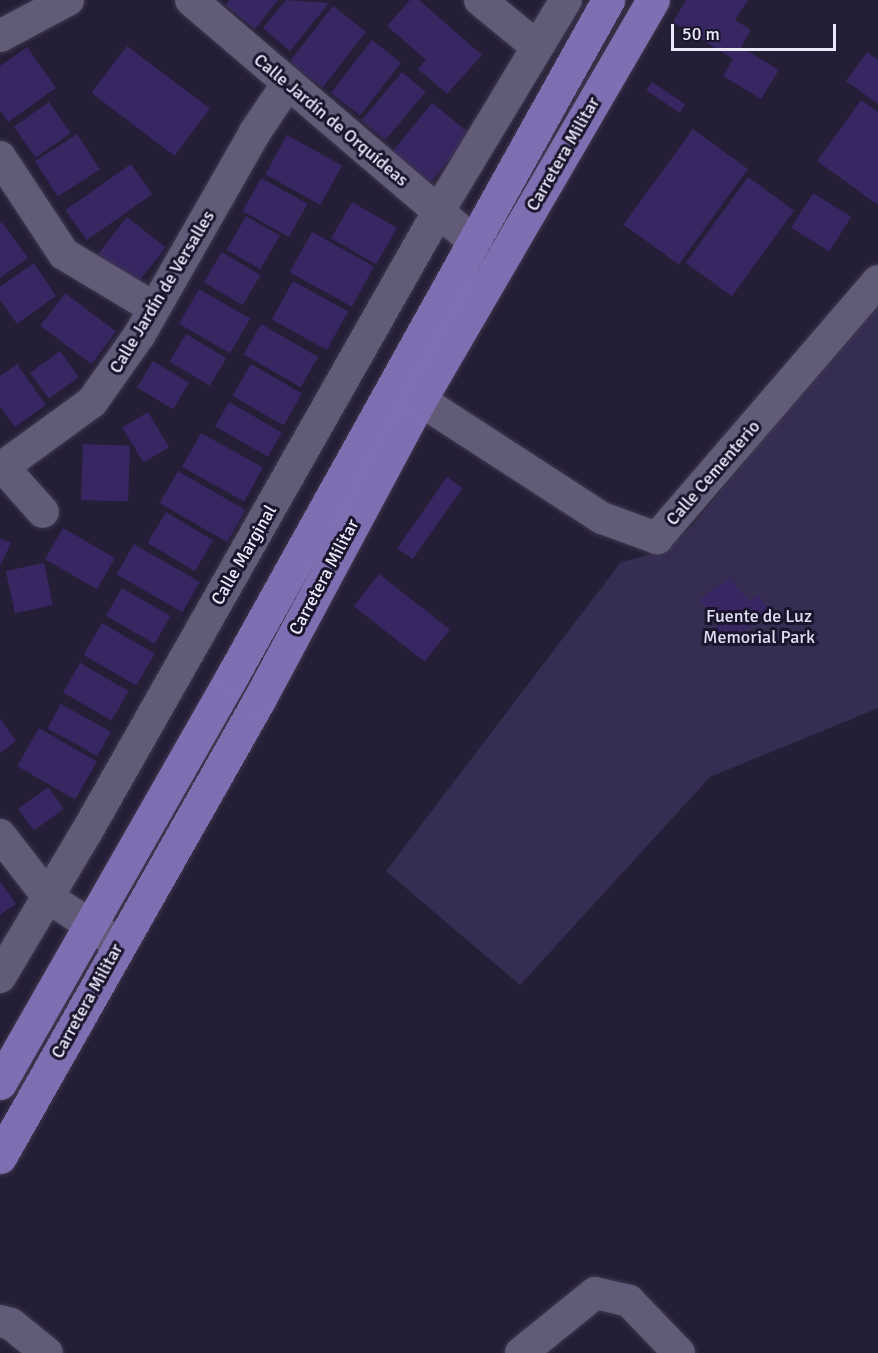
<!DOCTYPE html>
<meta charset="utf-8">
<style>
body{margin:0}
#map{position:relative;width:878px;height:1353px;overflow:hidden;background:#241e36;font-family:Signika,sans-serif}
div>[style]{position:absolute}
.green>*{inset:0;background:#362d53}
.building>*{inset:0;background:#382662;transform-origin:0 0}
.roads{filter:drop-shadow(0 0 2px #3e394e) drop-shadow(0 0 2px #3e394e)}
.minor>*{height:32px;margin:-16px;padding:0 16px;transform-origin:16px;border-radius:16px;background:#615b78}
.major>*{height:33px;margin:-16.5px;padding:0 16.5px;transform-origin:16.5px;border-radius:16.5px;background:#7e6fb2}
span{translate:-50% -50%;white-space:nowrap;text-align:center;line-height:1.15;-webkit-text-stroke:6px #1a152c;paint-order:stroke}
.street-label{font-size:18px;color:#ece9fa}
.park-label{font-size:18px;color:#e0ddf0}
.scale{position:absolute;left:671px;top:24px;width:165px;height:27px;box-sizing:border-box;border:3px solid #ece9fa;border-top:0;padding-left:8px;font-size:18px;line-height:21px;white-space:nowrap;color:#ece9fa;-webkit-text-stroke:4px #1a152c;paint-order:stroke}
</style>
<div id="map">
<div class="green">
<i style="clip-path:polygon(878px 300px,878px 708px,710px 777px,520px 985px,386px 871px,621px 562px,664px 551px,691px 527px)"></i>
</div>
<div class="building">
<i style="clip-path:polygon(229px 0,278px 0,255px 29px,225px 5px)"></i>
<i style="clip-path:polygon(286px 0,329px 3px,290px 51px,263px 28px)"></i>
<i style="clip-path:polygon(410px 0,419px 0,482px 55px,447px 94px,418px 69px,426px 60px,387px 26px)"></i>
<i style="clip-path:polygon(686px 0,748px 0,735px 20px,751px 30px,741px 47px,779px 70px,761px 99px,723px 76px,733px 59px,673px 22px)"></i>
<i style="left:333px;top:6px;width:42px;height:71px;rotate:38deg"></i>
<i style="left:372px;top:40px;width:37px;height:67px;rotate:38deg"></i>
<i style="left:127px;top:46px;width:104px;height:59px;rotate:37deg"></i>
<i style="clip-path:polygon(27px 47px,56px 88px,8px 122px,0 111px,0 66px)"></i>
<i style="clip-path:polygon(867px 52px,878px 60px,878px 104px,846px 81px)"></i>
<i style="left:402px;top:72px;width:31px;height:63px;rotate:40deg"></i>
<i style="left:652px;top:82px;width:40px;height:10px;rotate:34deg"></i>
<i style="clip-path:polygon(861px 100px,878px 112px,878px 205px,817px 161px)"></i>
<i style="left:49px;top:102px;width:38px;height:43px;rotate:55deg"></i>
<i style="left:432px;top:103px;width:49px;height:63px;rotate:39deg"></i>
<i style="left:693px;top:129px;width:68px;height:118px;rotate:36deg"></i>
<i style="left:77px;top:134px;width:42px;height:50px;rotate:57deg"></i>
<i style="left:287px;top:135px;width:63px;height:45px;rotate:29deg"></i>
<i style="left:131px;top:164px;width:37px;height:80px;rotate:55deg"></i>
<i style="left:748px;top:177px;width:57px;height:106px;rotate:36deg"></i>
<i style="left:261px;top:178px;width:53px;height:38px;rotate:29deg"></i>
<i style="left:813px;top:193px;width:45px;height:41px;rotate:32deg"></i>
<i style="left:352px;top:202px;width:52px;height:42px;rotate:30deg"></i>
<i style="left:246px;top:216px;width:39px;height:39px;rotate:30deg"></i>
<i style="left:127px;top:217px;width:49px;height:48px;rotate:38deg"></i>
<i style="clip-path:polygon(2px 222px,28px 258px,0 278px,0 224px)"></i>
<i style="left:312px;top:232px;width:71px;height:46px;rotate:29deg"></i>
<i style="left:222px;top:252px;width:45px;height:35px;rotate:31deg"></i>
<i style="clip-path:polygon(34px 263px,56px 296px,17px 324px,0 300px,0 287px)"></i>
<i style="left:293px;top:281px;width:63px;height:44px;rotate:29deg"></i>
<i style="left:199px;top:289px;width:59px;height:40px;rotate:30deg"></i>
<i style="left:65px;top:293px;width:64px;height:41px;rotate:37deg"></i>
<i style="left:261px;top:324px;width:66px;height:35px;rotate:30deg"></i>
<i style="left:186px;top:334px;width:47px;height:32px;rotate:31deg"></i>
<i style="left:60px;top:351px;width:32px;height:37px;rotate:54deg"></i>
<i style="left:153px;top:361px;width:42px;height:31px;rotate:31deg"></i>
<i style="clip-path:polygon(17px 364px,46px 405px,15px 427px,0 406px,0 376px)"></i>
<i style="left:251px;top:364px;width:59px;height:37px;rotate:30deg"></i>
<i style="left:229px;top:402px;width:61px;height:28px;rotate:30deg"></i>
<i style="left:148px;top:412px;width:41px;height:30px;rotate:59deg"></i>
<i style="left:201px;top:433px;width:71px;height:39px;rotate:29deg"></i>
<i style="left:83px;top:444px;width:47px;height:56px;rotate:2deg"></i>
<i style="left:178px;top:471px;width:78px;height:37px;rotate:30deg"></i>
<i style="left:447px;top:477px;width:19px;height:87px;rotate:35deg"></i>
<i style="left:166px;top:512px;width:55px;height:36px;rotate:31deg"></i>
<i style="left:63px;top:528px;width:60px;height:36px;rotate:30deg"></i>
<i style="clip-path:polygon(0 538px,11px 543px,0 566px)"></i>
<i style="left:134px;top:544px;width:76px;height:35px;rotate:30deg"></i>
<i style="left:44px;top:563px;width:43px;height:39px;rotate:78deg"></i>
<i style="left:379px;top:574px;width:90px;height:41px;rotate:38deg"></i>
<i style="clip-path:polygon(730px 577px,749px 602px,758px 595px,770px 611px,722px 647px,710px 631px,719px 625px,700px 600px)"></i>
<i style="left:122px;top:588px;width:56px;height:32px;rotate:30deg"></i>
<i style="left:102px;top:623px;width:61px;height:37px;rotate:30deg"></i>
<i style="left:80px;top:663px;width:56px;height:34px;rotate:30deg"></i>
<i style="left:61px;top:704px;width:57px;height:28px;rotate:29deg"></i>
<i style="clip-path:polygon(0 719px,16px 741px,0 753px)"></i>
<i style="left:39px;top:728px;width:67px;height:44px;rotate:30deg"></i>
<i style="left:48px;top:787px;width:27px;height:37px;rotate:54deg"></i>
<i style="clip-path:polygon(0 881px,16px 904px,0 915px)"></i>
</div>
<div class="roads">
<div class="minor">
<i style="left:191px;top:0;width:370px;rotate:40.5deg"></i>
<i style="left:480px;top:0;width:72px;rotate:39.4deg"></i>
<i style="left:0;top:36px;width:77px;rotate:-27.9deg"></i>
<i style="left:0;top:157px;width:116px;rotate:56.6deg"></i>
<i style="left:64px;top:254px;width:105px;rotate:31deg"></i>
<i style="left:420px;top:400px;width:217px;rotate:33deg"></i>
<i style="left:602px;top:518px;width:59px;rotate:20deg"></i>
<i style="left:657px;top:538px;width:339px;rotate:-49.3deg"></i>
<i style="left:3px;top:467px;width:60px;rotate:48.4deg"></i>
<i style="left:0;top:469px;width:114px;rotate:-36.1deg"></i>
<i style="left:92px;top:402px;width:83px;rotate:-54.8deg"></i>
<i style="left:140px;top:334px;width:232px;rotate:-60.3deg"></i>
<i style="left:255px;top:132px;width:59px;rotate:-56deg"></i>
<i style="left:0;top:835px;width:80px;rotate:52.1deg"></i>
<i style="left:49px;top:898px;width:84px;rotate:33.3deg"></i>
<i style="left:0;top:977px;width:168px;rotate:-59.2deg"></i>
<i style="left:86px;top:833px;width:714px;rotate:-60.45deg"></i>
<i style="left:438px;top:212px;width:248px;rotate:-58.9deg"></i>
<i style="left:0;top:1321px;width:11px;rotate:15deg"></i>
<i style="left:11px;top:1324px;width:46px;rotate:38.9deg"></i>
<i style="left:521px;top:1353px;width:95px;rotate:-39deg"></i>
<i style="left:595px;top:1293px;width:35px;rotate:13deg"></i>
<i style="left:629px;top:1301px;width:72px;rotate:46.1deg"></i>
</div>
<div class="major">
<i style="left:0;top:1083px;width:466px;rotate:-60.3deg"></i>
<i style="left:231px;top:678px;width:776px;rotate:-60.92deg"></i>
<i style="left:0;top:1157px;width:525px;rotate:-60.46deg"></i>
<i style="left:259px;top:700px;width:340px;rotate:-61.8deg"></i>
<i style="left:420px;top:400px;width:463px;rotate:-59.8deg"></i>
</div>
</div>
<div class="street-label">
<span style="left:331px;top:120px;rotate:40deg">Calle Jardín de Orquídeas</span>
<span style="left:563px;top:154px;rotate:-60deg">Carretera Militar</span>
<span style="left:162px;top:292px;rotate:-59deg">Calle Jardín de Versalles</span>
<span style="left:713px;top:473px;rotate:-49deg">Calle Cementerio</span>
<span style="left:244px;top:555px;rotate:-60deg">Calle Marginal</span>
<span style="left:324px;top:577px;rotate:-62deg">Carretera Militar</span>
<span style="left:87px;top:1001px;rotate:-61deg">Carretera Militar</span>
</div>
<div class="park-label">
<span style="left:759px;top:627px">Fuente de Luz<br>Memorial Park</span>
</div>
<div class="scale">50 m</div>
</div>
